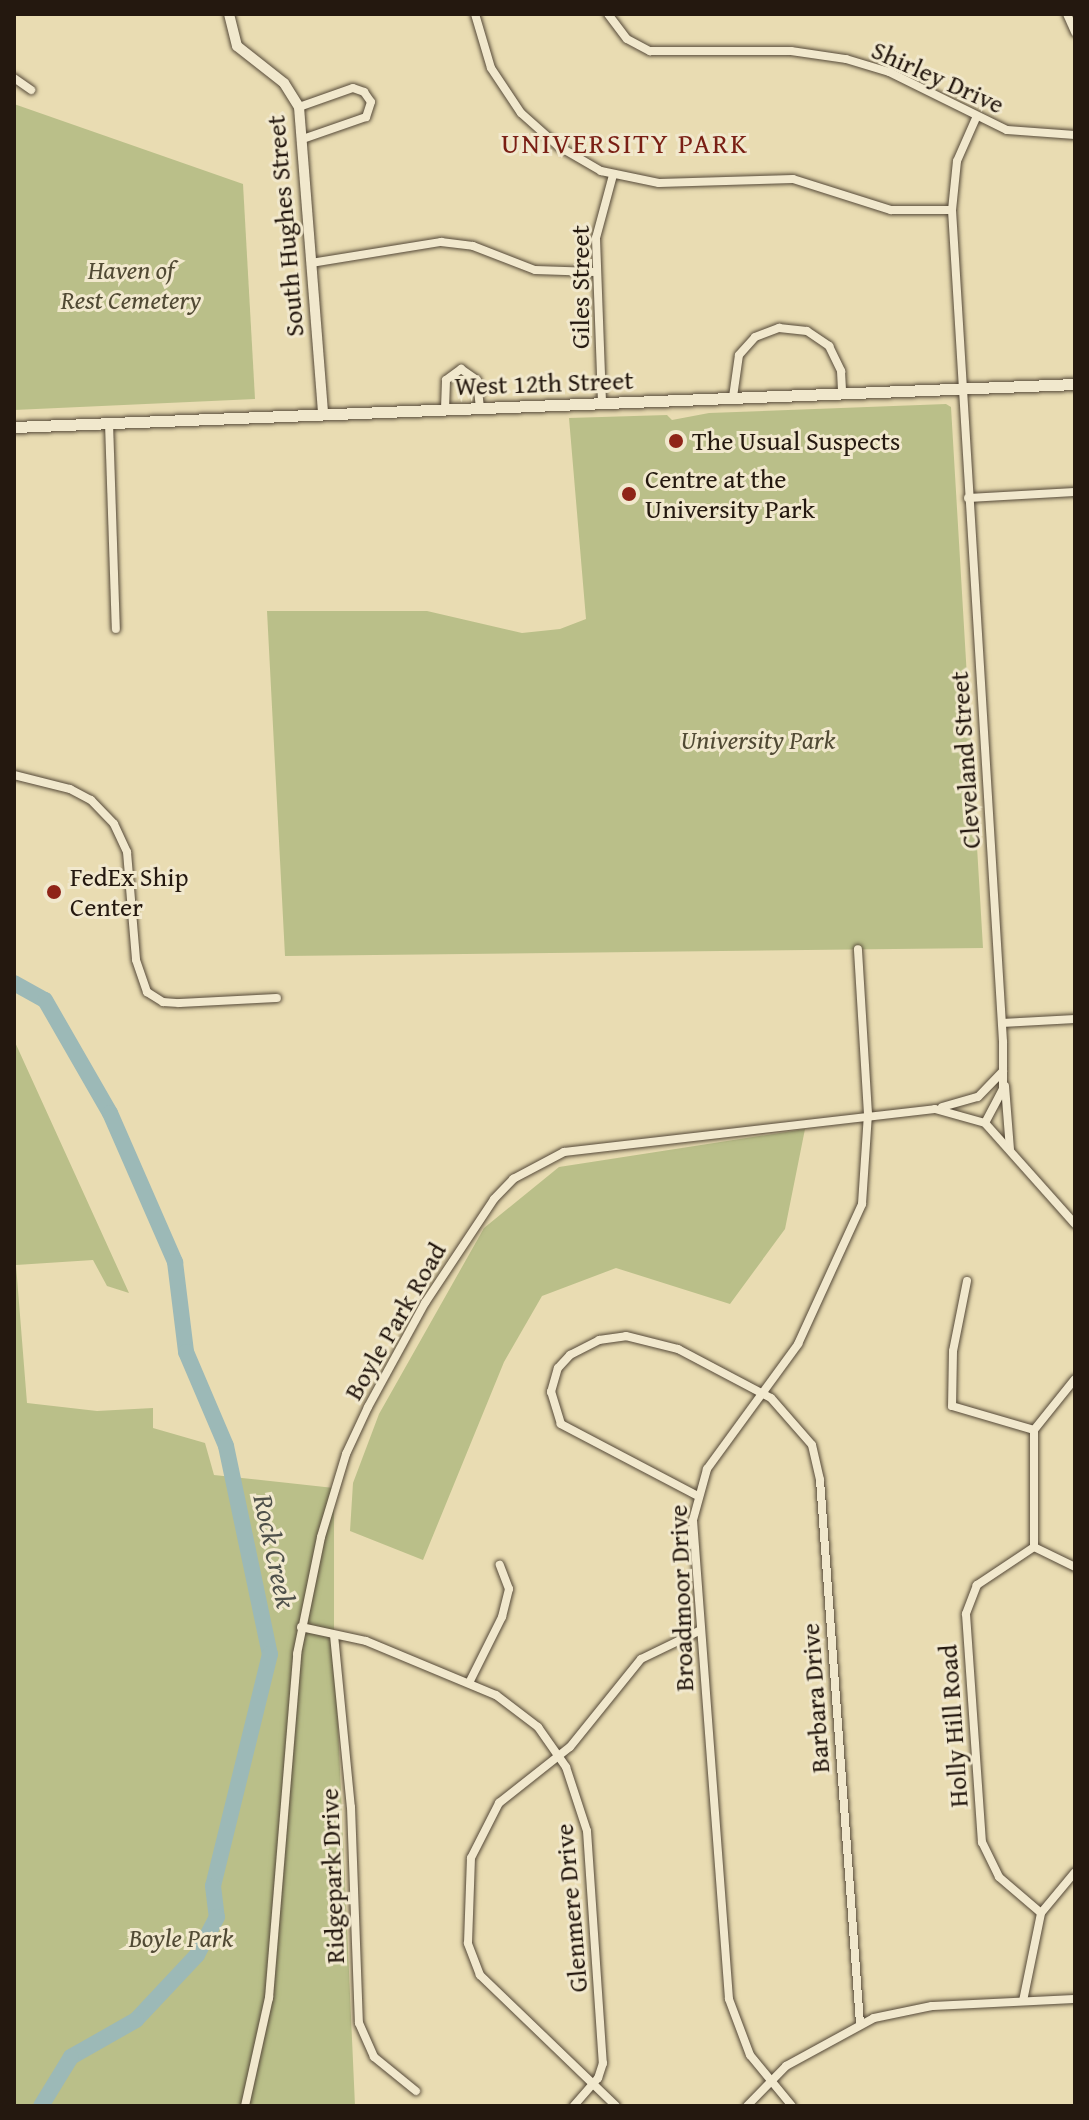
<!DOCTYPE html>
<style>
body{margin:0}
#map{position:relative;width:1089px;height:2120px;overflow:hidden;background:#e9dcb2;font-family:"Gentium Book Plus",serif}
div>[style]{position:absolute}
.green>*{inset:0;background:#babf89}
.river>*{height:16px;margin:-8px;padding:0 8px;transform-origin:8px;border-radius:8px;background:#9cb9b7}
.roads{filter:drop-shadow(0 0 2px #554938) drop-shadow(0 0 2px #554938)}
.minor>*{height:8px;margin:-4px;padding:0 4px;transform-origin:4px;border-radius:4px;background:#f1e8cd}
.tertiary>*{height:10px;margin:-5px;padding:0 5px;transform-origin:5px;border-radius:5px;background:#f1e8cd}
.secondary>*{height:11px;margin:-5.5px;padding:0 5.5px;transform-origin:5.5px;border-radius:5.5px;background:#f1e8cd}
.dots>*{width:22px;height:22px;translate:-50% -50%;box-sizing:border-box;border:4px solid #f1e8cd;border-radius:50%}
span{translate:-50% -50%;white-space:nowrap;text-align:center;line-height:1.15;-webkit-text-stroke:6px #f1e8cd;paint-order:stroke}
.street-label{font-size:26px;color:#24180f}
.park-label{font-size:26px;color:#514a34;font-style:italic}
.poi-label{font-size:26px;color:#24180f}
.left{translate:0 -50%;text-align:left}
.neighbourhood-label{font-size:28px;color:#7a1f14;letter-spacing:2px}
.water-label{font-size:28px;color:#4e504a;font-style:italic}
.frame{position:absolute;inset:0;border:16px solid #24180f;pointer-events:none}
</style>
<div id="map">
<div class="green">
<i style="clip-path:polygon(14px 104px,243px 184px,255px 399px,14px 410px)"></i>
<i style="clip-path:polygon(946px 404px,951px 407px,983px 948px,285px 956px,267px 611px,427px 611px,522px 633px,560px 629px,586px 619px,569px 418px,667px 415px,672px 420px,709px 413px)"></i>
<i style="clip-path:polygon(14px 1040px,129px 1293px,107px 1286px,93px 1260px,16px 1265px,27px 1403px,97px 1411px,153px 1408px,153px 1428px,205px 1443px,214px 1475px,334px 1488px,334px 1635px,355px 2106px,14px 2106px)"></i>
<i style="clip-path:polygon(805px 1129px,785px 1229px,730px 1304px,616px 1268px,542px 1296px,504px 1362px,423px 1560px,350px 1531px,353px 1483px,379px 1414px,484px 1228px,559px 1167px)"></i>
</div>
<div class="river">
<i style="left:14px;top:983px;width:35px;rotate:29deg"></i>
<i style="left:45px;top:1000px;width:130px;rotate:60.1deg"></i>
<i style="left:110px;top:1113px;width:163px;rotate:66.4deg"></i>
<i style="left:175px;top:1262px;width:91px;rotate:83deg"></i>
<i style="left:186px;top:1352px;width:102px;rotate:66.9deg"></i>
<i style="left:226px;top:1446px;width:213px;rotate:78.1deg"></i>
<i style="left:270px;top:1654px;width:239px;rotate:103.8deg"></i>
<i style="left:213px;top:1886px;width:31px;rotate:83deg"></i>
<i style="left:217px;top:1917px;width:43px;rotate:117.8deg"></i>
<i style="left:197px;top:1955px;width:89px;rotate:133.2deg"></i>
<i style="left:136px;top:2020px;width:75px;rotate:150.4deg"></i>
<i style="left:71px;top:2057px;width:57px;rotate:121.5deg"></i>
</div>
<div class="roads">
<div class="minor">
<i style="left:475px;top:14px;width:56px;rotate:73.5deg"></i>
<i style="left:491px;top:68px;width:54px;rotate:56.3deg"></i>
<i style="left:521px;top:113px;width:50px;rotate:41.7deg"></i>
<i style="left:558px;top:146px;width:50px;rotate:30.2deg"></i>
<i style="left:601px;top:171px;width:59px;rotate:11.7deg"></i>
<i style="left:659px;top:183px;width:134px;rotate:-1.7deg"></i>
<i style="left:793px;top:179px;width:103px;rotate:17.6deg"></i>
<i style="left:891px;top:210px;width:61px"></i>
<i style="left:608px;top:14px;width:31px;rotate:53deg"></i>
<i style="left:627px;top:39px;width:26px;rotate:28deg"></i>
<i style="left:650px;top:51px;width:141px"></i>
<i style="left:791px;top:51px;width:56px;rotate:8.3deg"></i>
<i style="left:846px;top:59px;width:45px;rotate:16.8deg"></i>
<i style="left:889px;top:72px;width:131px;rotate:26.2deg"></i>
<i style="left:1007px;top:130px;width:68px;rotate:4.2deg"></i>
<i style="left:1067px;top:14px;width:20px;rotate:66deg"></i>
<i style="left:14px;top:78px;width:21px;rotate:35deg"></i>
<i style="left:299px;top:107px;width:57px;rotate:-19.4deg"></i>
<i style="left:353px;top:88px;width:12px;rotate:20deg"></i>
<i style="left:364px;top:92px;width:12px;rotate:55deg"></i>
<i style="left:371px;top:102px;width:16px;rotate:108deg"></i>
<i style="left:366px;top:117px;width:67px;rotate:160.8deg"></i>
<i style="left:976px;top:118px;width:47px;rotate:113.8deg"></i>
<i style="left:957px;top:161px;width:49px;rotate:95.8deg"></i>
<i style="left:952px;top:210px;width:834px;rotate:86.49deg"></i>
<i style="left:1003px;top:1042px;width:47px;rotate:90deg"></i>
<i style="left:1003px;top:1089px;width:38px;rotate:118deg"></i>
<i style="left:311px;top:263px;width:132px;rotate:-9.2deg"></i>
<i style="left:441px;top:242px;width:32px;rotate:7deg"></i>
<i style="left:473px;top:246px;width:66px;rotate:21.2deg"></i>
<i style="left:535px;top:270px;width:60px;rotate:1.9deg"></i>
<i style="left:733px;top:397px;width:42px;rotate:-81.9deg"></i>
<i style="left:739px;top:355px;width:24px;rotate:-48deg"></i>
<i style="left:755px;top:337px;width:26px;rotate:-21deg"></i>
<i style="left:779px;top:328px;width:28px;rotate:6deg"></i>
<i style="left:807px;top:331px;width:27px;rotate:34deg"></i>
<i style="left:829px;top:346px;width:28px;rotate:64deg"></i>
<i style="left:841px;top:371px;width:22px;rotate:87deg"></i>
<i style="left:602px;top:402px;width:164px;rotate:-92.1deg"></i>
<i style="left:596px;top:238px;width:65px;rotate:-74.9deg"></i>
<i style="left:445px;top:409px;width:29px;rotate:-88deg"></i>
<i style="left:446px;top:380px;width:19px;rotate:-36deg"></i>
<i style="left:461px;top:369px;width:19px;rotate:35deg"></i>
<i style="left:477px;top:380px;width:28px;rotate:84deg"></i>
<i style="left:109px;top:423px;width:206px;rotate:88.1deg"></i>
<i style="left:968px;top:498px;width:107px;rotate:-3.2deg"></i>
<i style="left:14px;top:775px;width:58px;rotate:14deg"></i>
<i style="left:70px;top:789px;width:24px;rotate:28deg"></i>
<i style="left:91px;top:800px;width:33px;rotate:46deg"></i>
<i style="left:114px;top:824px;width:31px;rotate:65deg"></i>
<i style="left:127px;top:852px;width:108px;rotate:85.2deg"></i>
<i style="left:136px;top:960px;width:34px;rotate:71deg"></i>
<i style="left:147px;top:992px;width:19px;rotate:32deg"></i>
<i style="left:163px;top:1002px;width:16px;rotate:4deg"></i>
<i style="left:179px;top:1003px;width:98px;rotate:-2.9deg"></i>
<i style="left:1002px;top:1023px;width:73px;rotate:-3.1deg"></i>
<i style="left:1005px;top:1086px;width:64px;rotate:85.5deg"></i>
<i style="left:942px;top:1107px;width:37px;rotate:-16deg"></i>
<i style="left:978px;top:1097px;width:36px;rotate:-46deg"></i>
<i style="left:967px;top:1281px;width:71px;rotate:101.3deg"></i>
<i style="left:953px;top:1351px;width:55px;rotate:91deg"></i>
<i style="left:952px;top:1406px;width:85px;rotate:16.3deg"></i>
<i style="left:696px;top:1495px;width:153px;rotate:-152.3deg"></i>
<i style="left:561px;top:1424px;width:34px;rotate:-107deg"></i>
<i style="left:551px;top:1392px;width:25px;rotate:-74deg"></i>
<i style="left:558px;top:1368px;width:18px;rotate:-47deg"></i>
<i style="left:570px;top:1355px;width:33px;rotate:-27deg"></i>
<i style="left:599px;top:1340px;width:27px;rotate:-8deg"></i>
<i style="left:626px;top:1336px;width:54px;rotate:14deg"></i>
<i style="left:678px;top:1349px;width:105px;rotate:27.8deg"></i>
<i style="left:771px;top:1398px;width:62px;rotate:48.9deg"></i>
<i style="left:812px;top:1445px;width:36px;rotate:77deg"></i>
<i style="left:820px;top:1480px;width:545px;rotate:85.79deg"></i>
<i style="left:1034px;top:1547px;width:69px;rotate:146.3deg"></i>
<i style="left:977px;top:1585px;width:31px;rotate:111deg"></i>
<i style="left:966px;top:1614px;width:229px;rotate:86deg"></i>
<i style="left:982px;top:1842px;width:39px;rotate:64deg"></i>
<i style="left:999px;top:1877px;width:55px;rotate:40.6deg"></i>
<i style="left:1034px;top:1547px;width:117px;rotate:-90deg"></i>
<i style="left:1034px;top:1430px;width:65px;rotate:-51.2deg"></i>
<i style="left:1034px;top:1547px;width:46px;rotate:26deg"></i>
<i style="left:301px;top:1627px;width:66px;rotate:12.2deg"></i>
<i style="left:366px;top:1641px;width:141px;rotate:22.6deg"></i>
<i style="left:496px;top:1695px;width:53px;rotate:37.3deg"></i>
<i style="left:538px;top:1727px;width:49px;rotate:55deg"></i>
<i style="left:566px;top:1767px;width:67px;rotate:71.8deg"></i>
<i style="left:587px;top:1831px;width:233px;rotate:86.1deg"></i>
<i style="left:603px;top:2063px;width:16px;rotate:108deg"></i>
<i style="left:598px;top:2078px;width:37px;rotate:131deg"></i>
<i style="left:334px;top:1635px;width:173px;rotate:84.4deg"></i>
<i style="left:351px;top:1807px;width:216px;rotate:87.9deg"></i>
<i style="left:359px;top:2023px;width:37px;rotate:66deg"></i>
<i style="left:374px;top:2057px;width:54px;rotate:39deg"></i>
<i style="left:469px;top:1683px;width:74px;rotate:-63.4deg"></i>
<i style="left:502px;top:1617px;width:29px;rotate:-76deg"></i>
<i style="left:509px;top:1589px;width:26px;rotate:-111deg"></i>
<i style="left:1023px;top:2001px;width:90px;rotate:-78.4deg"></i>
<i style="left:1041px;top:1913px;width:53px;rotate:-50.3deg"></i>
<i style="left:245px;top:2106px;width:111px;rotate:-77.5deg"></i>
<i style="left:269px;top:1998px;width:345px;rotate:-85.3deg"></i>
<i style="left:297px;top:1654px;width:119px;rotate:-78.4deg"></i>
<i style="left:321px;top:1537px;width:87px;rotate:-73.2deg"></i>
<i style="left:346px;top:1454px;width:52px;rotate:-64.9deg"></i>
<i style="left:368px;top:1407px;width:119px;rotate:-61.3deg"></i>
<i style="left:425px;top:1303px;width:125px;rotate:-56.4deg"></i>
<i style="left:494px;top:1199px;width:28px;rotate:-46deg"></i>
<i style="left:513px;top:1179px;width:58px;rotate:-27.9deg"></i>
<i style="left:564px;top:1152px;width:373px;rotate:-6.6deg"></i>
<i style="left:935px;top:1109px;width:52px;rotate:15.6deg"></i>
<i style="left:985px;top:1123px;width:135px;rotate:48.3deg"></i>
<i style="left:616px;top:2106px;width:189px;rotate:-136.1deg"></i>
<i style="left:480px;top:1975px;width:34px;rotate:-111deg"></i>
<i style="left:468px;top:1943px;width:85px;rotate:-88deg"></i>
<i style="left:471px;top:1858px;width:62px;rotate:-63deg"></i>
<i style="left:499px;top:1803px;width:90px;rotate:-38.3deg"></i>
<i style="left:570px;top:1747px;width:113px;rotate:-51.1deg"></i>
<i style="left:641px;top:1659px;width:64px;rotate:-25.8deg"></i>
<i style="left:747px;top:2106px;width:56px;rotate:-45.7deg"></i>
<i style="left:786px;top:2066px;width:100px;rotate:-28.6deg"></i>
<i style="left:874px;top:2018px;width:59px;rotate:-11.7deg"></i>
<i style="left:932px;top:2006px;width:143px;rotate:-2.8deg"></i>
<i style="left:792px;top:2106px;width:66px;rotate:-129.5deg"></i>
<i style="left:750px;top:2055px;width:60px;rotate:-110.6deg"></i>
<i style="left:729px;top:1999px;width:480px;rotate:-94.3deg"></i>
<i style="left:693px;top:1520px;width:53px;rotate:-74.6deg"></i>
<i style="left:707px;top:1469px;width:155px;rotate:-53.9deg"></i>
<i style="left:798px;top:1344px;width:154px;rotate:-65.4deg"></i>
<i style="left:862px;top:1204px;width:90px;rotate:-86.2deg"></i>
<i style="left:868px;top:1114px;width:165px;rotate:-93.5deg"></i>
</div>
<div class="tertiary">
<i style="left:229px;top:14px;width:33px;rotate:76deg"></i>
<i style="left:237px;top:46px;width:60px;rotate:38.2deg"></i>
<i style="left:284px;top:83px;width:28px;rotate:58deg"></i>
<i style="left:299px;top:107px;width:308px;rotate:85.5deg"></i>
</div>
<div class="secondary">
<i style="left:14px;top:427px;width:1062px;rotate:-2.32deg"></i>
</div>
</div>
<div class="dots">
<i style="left:676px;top:441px;background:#8f2418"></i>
<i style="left:629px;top:494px;background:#8f2418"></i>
<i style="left:54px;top:892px;background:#8f2418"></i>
</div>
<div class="street-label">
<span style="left:938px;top:77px;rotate:24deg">Shirley Drive</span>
<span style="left:285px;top:226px;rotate:-95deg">South Hughes Street</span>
<span style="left:580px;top:287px;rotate:-90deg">Giles Street</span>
<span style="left:544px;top:383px;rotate:-2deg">West 12th Street</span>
<span style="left:965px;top:760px;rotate:-94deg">Cleveland Street</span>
<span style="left:395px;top:1321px;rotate:-60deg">Boyle Park Road</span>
<span style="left:681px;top:1598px;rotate:-92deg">Broadmoor Drive</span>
<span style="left:815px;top:1698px;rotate:-94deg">Barbara Drive</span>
<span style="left:953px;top:1726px;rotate:-94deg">Holly Hill Road</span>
<span style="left:332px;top:1876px;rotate:-92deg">Ridgepark Drive</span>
<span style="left:571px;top:1908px;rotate:-95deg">Glenmere Drive</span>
</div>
<div class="park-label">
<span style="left:131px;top:285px">Haven of<br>Rest Cemetery</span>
<span style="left:758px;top:740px">University Park</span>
<span style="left:181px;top:1938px">Boyle Park</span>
</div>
<div class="poi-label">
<span class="left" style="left:692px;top:441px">The Usual Suspects</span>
<span class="left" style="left:645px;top:494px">Centre at the<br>University Park</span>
<span class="left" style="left:70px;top:892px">FedEx Ship<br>Center</span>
</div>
<div class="neighbourhood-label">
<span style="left:625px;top:143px">UNIVERSITY PARK</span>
</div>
<div class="water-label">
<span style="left:275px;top:1551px;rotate:78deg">Rock Creek</span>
</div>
<div class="frame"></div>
</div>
